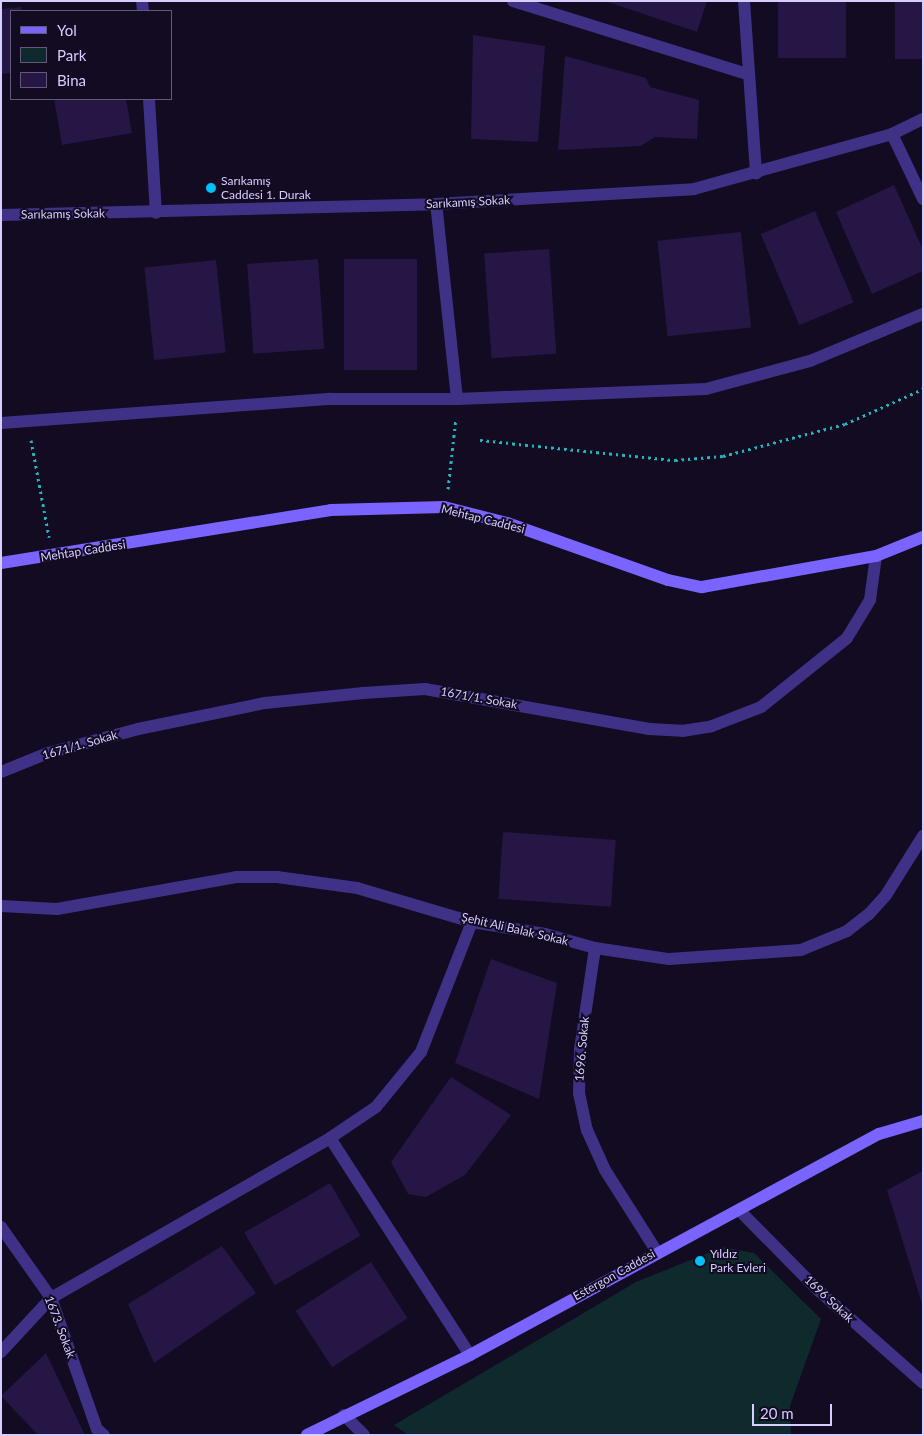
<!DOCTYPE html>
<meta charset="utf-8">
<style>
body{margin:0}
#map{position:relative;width:924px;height:1436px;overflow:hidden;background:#120b22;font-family:Lato,sans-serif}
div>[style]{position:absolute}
.green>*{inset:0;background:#0e2a2d}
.building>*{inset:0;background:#251645;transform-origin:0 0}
.path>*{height:3px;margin-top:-1.5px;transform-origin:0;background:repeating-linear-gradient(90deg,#23b5bd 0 2.5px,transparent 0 6.5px)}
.lane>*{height:12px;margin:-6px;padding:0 6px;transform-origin:6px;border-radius:6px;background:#3f3286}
.street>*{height:12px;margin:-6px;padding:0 6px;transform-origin:6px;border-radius:6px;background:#3f3286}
.secondary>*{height:12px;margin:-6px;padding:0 6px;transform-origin:6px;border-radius:6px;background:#7964ff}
.dots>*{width:14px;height:14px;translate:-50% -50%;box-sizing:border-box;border:2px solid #120b22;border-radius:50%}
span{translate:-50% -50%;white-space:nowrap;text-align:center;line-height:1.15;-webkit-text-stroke:4px #120b22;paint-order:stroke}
.poi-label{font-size:12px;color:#d8cdff}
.left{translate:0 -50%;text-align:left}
.street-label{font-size:12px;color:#d8cdff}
.frame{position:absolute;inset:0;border:2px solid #d8cdff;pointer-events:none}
.legend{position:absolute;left:10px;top:10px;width:162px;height:90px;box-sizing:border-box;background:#120b22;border:1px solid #61597a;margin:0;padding:6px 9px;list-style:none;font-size:15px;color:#d8cdff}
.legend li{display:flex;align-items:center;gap:10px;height:25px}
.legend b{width:25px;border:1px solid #61597a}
.scale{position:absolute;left:752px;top:1404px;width:80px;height:22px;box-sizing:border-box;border:2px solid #d8cdff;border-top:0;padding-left:6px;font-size:15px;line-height:18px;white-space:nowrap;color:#d8cdff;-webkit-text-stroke:4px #120b22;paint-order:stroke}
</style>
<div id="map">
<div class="green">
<i style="clip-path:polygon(723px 1247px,754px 1253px,821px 1319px,790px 1406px,791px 1435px,408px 1435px,394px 1425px,636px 1282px)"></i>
</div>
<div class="building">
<i style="clip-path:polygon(605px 1px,707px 1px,697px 32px)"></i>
<i style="left:778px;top:1px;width:68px;height:57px"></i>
<i style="left:895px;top:1px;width:28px;height:58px"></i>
<i style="clip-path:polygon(21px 7px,21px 11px,11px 11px,11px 73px,1px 74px,1px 9px)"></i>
<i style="clip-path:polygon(473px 35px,545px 46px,538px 142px,471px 139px)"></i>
<i style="clip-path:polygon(565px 56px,646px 78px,650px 87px,699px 100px,697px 139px,655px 137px,641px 146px,558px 150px)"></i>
<i style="clip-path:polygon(54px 99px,126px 99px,132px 133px,62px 145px)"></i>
<i style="clip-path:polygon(894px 185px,923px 250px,923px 271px,872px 294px,836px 212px)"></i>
<i style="left:815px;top:211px;width:99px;height:59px;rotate:67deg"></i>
<i style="left:741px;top:232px;width:96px;height:84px;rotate:84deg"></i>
<i style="left:549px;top:249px;width:105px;height:65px;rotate:86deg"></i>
<i style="left:318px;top:259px;width:90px;height:71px;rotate:86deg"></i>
<i style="left:344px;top:259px;width:73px;height:111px"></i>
<i style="left:216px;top:260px;width:93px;height:72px;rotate:84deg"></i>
<i style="left:503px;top:832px;width:113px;height:67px;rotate:4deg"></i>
<i style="clip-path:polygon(491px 959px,557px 983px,539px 1099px,455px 1063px)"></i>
<i style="clip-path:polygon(451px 1077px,511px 1115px,465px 1175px,426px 1197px,408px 1194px,391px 1162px)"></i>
<i style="clip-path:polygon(923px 1171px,923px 1304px,922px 1304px,887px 1190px)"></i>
<i style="left:330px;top:1183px;width:61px;height:99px;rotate:60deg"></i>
<i style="clip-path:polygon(222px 1246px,256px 1293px,154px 1363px,128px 1304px)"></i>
<i style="left:371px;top:1262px;width:67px;height:90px;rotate:57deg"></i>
<i style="clip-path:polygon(46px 1353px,85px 1435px,38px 1435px,1px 1396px)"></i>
</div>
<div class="path">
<i style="left:31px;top:440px;width:99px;rotate:79.5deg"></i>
<i style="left:480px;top:440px;width:196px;rotate:5.9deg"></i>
<i style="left:675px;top:460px;width:48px;rotate:-4.8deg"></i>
<i style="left:723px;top:456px;width:126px;rotate:-14.7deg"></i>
<i style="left:845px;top:424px;width:85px;rotate:-24.2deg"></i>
<i style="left:448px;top:489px;width:71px;rotate:-83.6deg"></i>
</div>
<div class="lane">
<i style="left:457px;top:399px;width:249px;rotate:-2.3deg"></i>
<i style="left:706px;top:389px;width:108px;rotate:-15.1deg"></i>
<i style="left:810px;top:361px;width:122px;rotate:-22.6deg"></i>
<i style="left:344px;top:1415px;width:28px;rotate:45deg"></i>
</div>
<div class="street">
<i style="left:142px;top:1px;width:10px;rotate:84deg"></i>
<i style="left:513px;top:1px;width:246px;rotate:17.3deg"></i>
<i style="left:744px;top:1px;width:173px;rotate:86deg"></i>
<i style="left:149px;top:99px;width:114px;rotate:86.5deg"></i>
<i style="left:892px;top:134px;width:72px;rotate:64.5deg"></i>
<i style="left:1px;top:215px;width:435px;rotate:-1.4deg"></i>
<i style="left:436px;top:204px;width:258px;rotate:-3.3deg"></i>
<i style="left:694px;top:189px;width:205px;rotate:-15.5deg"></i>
<i style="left:892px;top:134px;width:34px;rotate:-26deg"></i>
<i style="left:1px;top:423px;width:331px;rotate:-4.2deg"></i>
<i style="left:331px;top:399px;width:126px"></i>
<i style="left:457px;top:399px;width:196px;rotate:-96.1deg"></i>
<i style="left:1px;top:772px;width:51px;rotate:-22deg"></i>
<i style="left:48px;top:753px;width:93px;rotate:-14.9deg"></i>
<i style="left:138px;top:729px;width:130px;rotate:-11.6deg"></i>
<i style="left:265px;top:703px;width:99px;rotate:-5.8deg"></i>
<i style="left:363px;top:693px;width:62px;rotate:-3.7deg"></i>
<i style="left:425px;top:689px;width:228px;rotate:10.1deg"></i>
<i style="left:649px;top:729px;width:33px;rotate:3deg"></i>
<i style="left:682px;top:731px;width:30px;rotate:-9deg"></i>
<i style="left:712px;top:726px;width:53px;rotate:-21.2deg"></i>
<i style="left:761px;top:707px;width:110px;rotate:-38.7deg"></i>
<i style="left:847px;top:638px;width:44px;rotate:-58.8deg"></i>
<i style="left:870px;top:600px;width:44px;rotate:-82.2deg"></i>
<i style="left:1px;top:906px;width:56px;rotate:3.1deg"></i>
<i style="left:57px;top:909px;width:182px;rotate:-10.1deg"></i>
<i style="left:236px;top:877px;width:41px"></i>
<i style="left:277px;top:877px;width:81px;rotate:7.8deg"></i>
<i style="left:357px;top:888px;width:120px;rotate:16.5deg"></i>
<i style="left:472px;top:922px;width:74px;rotate:9.3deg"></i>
<i style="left:545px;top:934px;width:52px;rotate:15.6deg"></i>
<i style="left:595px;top:948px;width:75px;rotate:8.5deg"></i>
<i style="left:669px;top:959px;width:132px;rotate:-3.9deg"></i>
<i style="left:801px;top:950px;width:50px;rotate:-22.4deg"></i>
<i style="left:847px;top:931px;width:28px;rotate:-38deg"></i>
<i style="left:869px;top:914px;width:25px;rotate:-48deg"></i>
<i style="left:886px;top:895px;width:70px;rotate:-57.9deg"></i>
<i style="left:595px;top:948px;width:103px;rotate:98.4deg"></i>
<i style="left:580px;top:1050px;width:43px;rotate:91.3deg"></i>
<i style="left:579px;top:1093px;width:38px;rotate:78deg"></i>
<i style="left:587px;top:1130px;width:44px;rotate:65.8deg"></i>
<i style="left:605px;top:1170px;width:97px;rotate:57.6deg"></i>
<i style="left:330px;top:1138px;width:258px;rotate:57.2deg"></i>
<i style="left:739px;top:1210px;width:112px;rotate:45.4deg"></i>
<i style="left:818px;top:1290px;width:140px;rotate:41.5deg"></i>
<i style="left:1px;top:1227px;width:87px;rotate:54.8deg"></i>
<i style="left:51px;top:1298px;width:139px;rotate:70.7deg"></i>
<i style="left:97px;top:1429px;width:9px;rotate:41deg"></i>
<i style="left:1px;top:1352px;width:74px;rotate:-47.2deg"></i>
<i style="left:51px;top:1298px;width:322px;rotate:-29.8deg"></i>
<i style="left:330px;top:1138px;width:55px;rotate:-34deg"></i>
<i style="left:376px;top:1107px;width:71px;rotate:-50.7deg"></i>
<i style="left:421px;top:1052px;width:140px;rotate:-68.6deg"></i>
</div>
<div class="secondary">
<i style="left:1px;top:563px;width:334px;rotate:-9.1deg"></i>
<i style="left:331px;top:510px;width:113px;rotate:-1.5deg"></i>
<i style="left:444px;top:507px;width:65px;rotate:14.3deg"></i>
<i style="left:507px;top:523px;width:171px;rotate:19.5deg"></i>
<i style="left:668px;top:580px;width:35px;rotate:12deg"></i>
<i style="left:702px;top:587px;width:177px;rotate:-10.1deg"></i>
<i style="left:876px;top:556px;width:51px;rotate:-22deg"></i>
<i style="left:307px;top:1435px;width:182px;rotate:-26.1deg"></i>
<i style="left:470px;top:1355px;width:465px;rotate:-28.4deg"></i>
<i style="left:879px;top:1134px;width:46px;rotate:-16.5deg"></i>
</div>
<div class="dots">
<i style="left:211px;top:188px;background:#00c2f8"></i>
<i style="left:700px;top:1261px;background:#00c2f8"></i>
</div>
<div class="poi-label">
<span class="left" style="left:221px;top:188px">Sarıkamış<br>Caddesi 1. Durak</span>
<span class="left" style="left:710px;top:1261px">Yıldız<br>Park Evleri</span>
</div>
<div class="street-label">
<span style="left:468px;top:202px;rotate:-3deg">Sarıkamış Sokak</span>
<span style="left:63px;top:214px;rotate:-1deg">Sarıkamış Sokak</span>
<span style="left:483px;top:519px;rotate:14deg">Mehtap Caddesi</span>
<span style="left:83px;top:551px;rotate:-9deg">Mehtap Caddesi</span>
<span style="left:479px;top:698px;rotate:10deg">1671/1. Sokak</span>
<span style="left:80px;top:745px;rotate:-16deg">1671/1. Sokak</span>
<span style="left:515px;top:929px;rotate:13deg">Şehit Ali Balak Sokak</span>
<span style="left:582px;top:1049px;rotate:-85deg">1696. Sokak</span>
<span style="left:614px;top:1275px;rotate:-29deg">Estergon Caddesi</span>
<span style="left:829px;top:1299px;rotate:43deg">1696 Sokak</span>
<span style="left:60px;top:1327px;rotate:69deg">1673. Sokak</span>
</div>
<div class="frame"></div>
<ul class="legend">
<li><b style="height:6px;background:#7964ff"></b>Yol</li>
<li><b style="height:14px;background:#0e2a2d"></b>Park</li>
<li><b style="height:14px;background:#251645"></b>Bina</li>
</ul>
<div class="scale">20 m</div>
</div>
